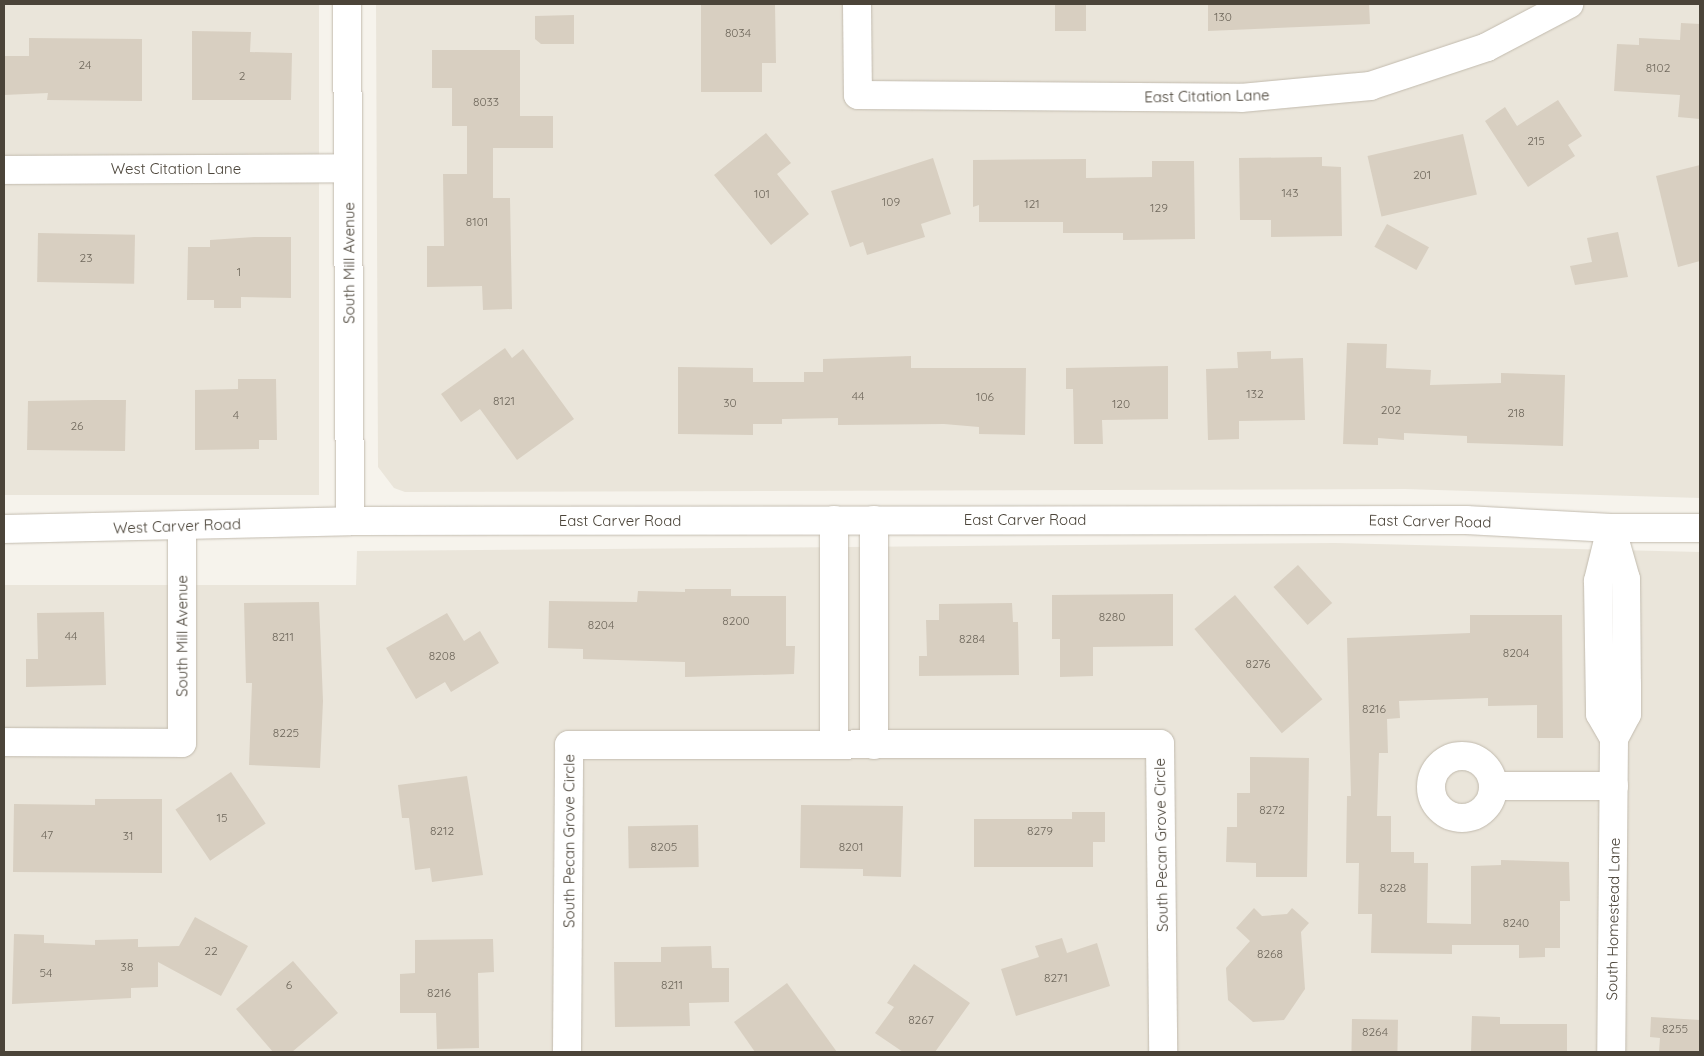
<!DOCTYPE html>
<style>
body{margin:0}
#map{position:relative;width:1704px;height:1056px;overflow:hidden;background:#f6f3ec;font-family:Quicksand,sans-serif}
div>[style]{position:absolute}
.residential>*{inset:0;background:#eae5da;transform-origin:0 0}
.building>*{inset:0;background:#d8cfc1;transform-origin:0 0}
.roads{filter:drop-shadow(0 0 1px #c2bbae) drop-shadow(0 0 1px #c2bbae)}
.minor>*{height:28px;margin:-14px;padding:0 14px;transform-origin:14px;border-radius:14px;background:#fff}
.minor>.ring{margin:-14px;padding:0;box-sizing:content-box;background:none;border:28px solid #fff;border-radius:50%}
span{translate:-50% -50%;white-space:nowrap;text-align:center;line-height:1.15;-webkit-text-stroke:4px #fff;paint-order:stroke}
.number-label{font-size:12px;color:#6e675b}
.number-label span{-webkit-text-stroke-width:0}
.street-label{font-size:15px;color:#4b4439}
.frame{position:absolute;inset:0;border:5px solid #4b4439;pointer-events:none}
</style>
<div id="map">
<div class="residential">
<i style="left:4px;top:4px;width:315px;height:491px"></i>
<i style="clip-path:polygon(376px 4px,1700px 4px,1700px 498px,1405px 489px,405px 492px,394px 488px,378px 467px)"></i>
<i style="clip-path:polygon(1335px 543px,1700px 552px,1700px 1052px,4px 1052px,4px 585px,356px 585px,357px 551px)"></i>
</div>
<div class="building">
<i style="clip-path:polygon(701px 4px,775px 4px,776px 63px,762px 63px,762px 92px,701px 92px)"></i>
<i style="left:1055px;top:4px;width:31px;height:27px"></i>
<i style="clip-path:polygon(1208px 4px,1369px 4px,1370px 24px,1208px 31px)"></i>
<i style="clip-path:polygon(574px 15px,574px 44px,541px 44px,535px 39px,535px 16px)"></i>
<i style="clip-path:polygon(1681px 23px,1700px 24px,1700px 119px,1678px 117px,1680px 95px,1614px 91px,1617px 44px,1639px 45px,1639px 38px,1680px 40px)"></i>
<i style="clip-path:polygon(192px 31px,251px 32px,250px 52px,292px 53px,291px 100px,192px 100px)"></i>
<i style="clip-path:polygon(29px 38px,142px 39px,142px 101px,47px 100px,48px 93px,4px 95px,4px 56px,29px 56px)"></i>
<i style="clip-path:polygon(432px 50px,520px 50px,520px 116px,553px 116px,553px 148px,493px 148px,493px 198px,510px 198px,512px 309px,483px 310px,482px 286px,427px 287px,427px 246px,444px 246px,443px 174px,467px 174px,467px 126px,452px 126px,452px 88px,432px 88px)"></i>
<i style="clip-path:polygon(1558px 100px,1582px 136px,1568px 145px,1575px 156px,1528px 187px,1485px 121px,1505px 107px,1517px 126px)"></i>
<i style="clip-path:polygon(766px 133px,791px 163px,777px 174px,809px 214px,771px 245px,714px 175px)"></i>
<i style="left:1463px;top:134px;width:62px;height:98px;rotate:77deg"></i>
<i style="clip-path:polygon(1322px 157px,1322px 166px,1341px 167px,1342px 236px,1271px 237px,1271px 220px,1240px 220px,1239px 158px)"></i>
<i style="clip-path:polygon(933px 158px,951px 214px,921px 224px,925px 237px,867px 255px,863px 242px,850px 247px,831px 191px)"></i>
<i style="clip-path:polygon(1086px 159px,1086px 178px,1152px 177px,1152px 161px,1194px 161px,1195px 239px,1123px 240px,1123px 233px,1063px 233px,1063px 222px,979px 222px,979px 205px,973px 207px,973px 160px)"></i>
<i style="clip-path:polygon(1700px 165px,1700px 261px,1678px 267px,1656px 176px)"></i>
<i style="left:1387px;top:224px;width:48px;height:26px;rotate:29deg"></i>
<i style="clip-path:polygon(1618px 232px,1628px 277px,1575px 285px,1570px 266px,1592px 262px,1587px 238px)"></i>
<i style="left:38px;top:233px;width:97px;height:49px;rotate:1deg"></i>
<i style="clip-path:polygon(254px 237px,291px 237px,291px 298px,241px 297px,241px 308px,214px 308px,214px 300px,187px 300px,188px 247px,210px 247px,210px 240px)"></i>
<i style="clip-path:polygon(1347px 343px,1387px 344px,1386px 368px,1431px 370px,1430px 385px,1501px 383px,1501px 373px,1565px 375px,1563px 446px,1467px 443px,1467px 436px,1404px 433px,1404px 440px,1378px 438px,1378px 445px,1343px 444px)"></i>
<i style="clip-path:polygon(505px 348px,512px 358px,523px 349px,574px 419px,517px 460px,480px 409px,461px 422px,441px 394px)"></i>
<i style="clip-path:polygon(1271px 351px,1271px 359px,1303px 358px,1305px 420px,1239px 421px,1239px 439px,1208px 440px,1206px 369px,1238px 368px,1237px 352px)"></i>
<i style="clip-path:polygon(911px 356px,911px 368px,1026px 368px,1025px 435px,979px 434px,979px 427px,944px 424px,838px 425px,838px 418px,782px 419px,782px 424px,753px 424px,753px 435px,678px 434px,678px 367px,753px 368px,753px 382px,804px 382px,804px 372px,823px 372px,823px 359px)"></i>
<i style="clip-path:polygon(1168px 366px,1168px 419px,1102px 420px,1103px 444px,1074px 444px,1073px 389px,1066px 389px,1066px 368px)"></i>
<i style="clip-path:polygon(238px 379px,276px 379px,277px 440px,259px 440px,259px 449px,195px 450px,195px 390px,238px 389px)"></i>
<i style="clip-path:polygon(95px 400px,126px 400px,125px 451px,27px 450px,28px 401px)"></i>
<i style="left:1298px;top:565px;width:51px;height:33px;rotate:48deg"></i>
<i style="clip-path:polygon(685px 589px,731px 589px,731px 596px,786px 596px,786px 646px,795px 646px,794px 674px,685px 677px,685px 662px,583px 659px,583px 649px,548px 648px,549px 601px,637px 602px,638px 591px,685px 592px)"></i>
<i style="clip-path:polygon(1173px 594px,1173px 646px,1093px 647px,1093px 676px,1060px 677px,1060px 639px,1052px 639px,1052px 595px)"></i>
<i style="left:1235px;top:595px;width:136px;height:53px;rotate:50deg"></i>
<i style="clip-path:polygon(319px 602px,323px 701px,320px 768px,249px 765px,252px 683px,246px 683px,244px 603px)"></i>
<i style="clip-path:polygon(1012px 603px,1013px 622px,1018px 622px,1019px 675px,919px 676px,919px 656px,927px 656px,926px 620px,939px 620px,939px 604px)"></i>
<i style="clip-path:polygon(104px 612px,106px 685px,26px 687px,26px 659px,38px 659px,37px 613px)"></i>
<i style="clip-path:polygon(447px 613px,464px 641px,480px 631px,499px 663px,451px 692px,445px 682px,416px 699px,386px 648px)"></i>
<i style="clip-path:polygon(1470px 615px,1562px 615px,1563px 738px,1537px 738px,1537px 705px,1488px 706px,1488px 698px,1399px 701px,1400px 718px,1387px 719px,1388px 753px,1379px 753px,1377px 816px,1391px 816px,1391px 852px,1414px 852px,1414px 863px,1428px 863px,1427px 923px,1471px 924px,1471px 866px,1501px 865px,1501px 860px,1569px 862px,1570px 901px,1560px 901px,1560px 948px,1545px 948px,1545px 957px,1519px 958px,1519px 945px,1452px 945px,1452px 954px,1371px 953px,1372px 914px,1358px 914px,1359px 863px,1346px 863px,1347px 796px,1351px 796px,1347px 638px,1470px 633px)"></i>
<i style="clip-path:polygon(1250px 757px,1309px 758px,1307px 877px,1256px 877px,1256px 863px,1226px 862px,1227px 827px,1237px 827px,1237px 793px,1250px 793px)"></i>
<i style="left:231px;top:772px;width:62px;height:67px;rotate:56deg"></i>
<i style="clip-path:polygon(467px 776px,483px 875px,432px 882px,430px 868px,415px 870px,409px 818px,402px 818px,398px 785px)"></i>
<i style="clip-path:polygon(95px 799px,162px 799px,162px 873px,13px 872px,14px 804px,95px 805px)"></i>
<i style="clip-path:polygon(801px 805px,903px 806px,901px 877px,863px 876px,863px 869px,800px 868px)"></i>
<i style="clip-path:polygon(1072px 812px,1105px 812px,1105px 842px,1093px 842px,1093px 867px,974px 867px,974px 819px,1072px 819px)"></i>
<i style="left:698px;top:825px;width:42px;height:70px;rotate:89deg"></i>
<i style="clip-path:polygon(1254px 908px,1262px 916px,1287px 914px,1292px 908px,1309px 923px,1301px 932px,1305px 989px,1284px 1020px,1253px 1022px,1228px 1000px,1226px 968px,1250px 941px,1236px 928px)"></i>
<i style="clip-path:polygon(195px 917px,248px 946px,221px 996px,158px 962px,158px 987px,131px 988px,131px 998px,12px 1004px,14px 934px,44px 935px,44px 943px,95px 945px,95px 940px,138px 939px,138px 947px,179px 946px)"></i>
<i style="clip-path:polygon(1062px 938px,1067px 953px,1097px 943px,1110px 986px,1016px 1016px,1001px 969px,1039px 957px,1035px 946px)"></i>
<i style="clip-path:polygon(493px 939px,494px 972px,478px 973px,479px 1048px,437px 1049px,436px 1013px,400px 1013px,400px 974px,415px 973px,415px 940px)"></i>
<i style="clip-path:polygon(711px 946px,712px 968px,729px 968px,729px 1002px,689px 1003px,690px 1026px,615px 1027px,614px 962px,661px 962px,661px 947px)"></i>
<i style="clip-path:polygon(293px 961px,338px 1013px,292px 1052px,273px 1052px,236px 1009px)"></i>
<i style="clip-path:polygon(914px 964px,970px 1003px,935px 1052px,903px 1052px,875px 1033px,894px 1007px,887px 1003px)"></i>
<i style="clip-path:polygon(787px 983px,837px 1052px,755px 1052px,734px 1022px)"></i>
<i style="clip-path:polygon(1472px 1016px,1500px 1017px,1500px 1024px,1567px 1024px,1567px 1052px,1471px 1052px)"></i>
<i style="clip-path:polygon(1651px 1017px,1700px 1020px,1700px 1052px,1659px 1052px,1660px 1038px,1650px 1037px)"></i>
<i style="left:1352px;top:1019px;width:46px;height:33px;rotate:1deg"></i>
</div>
<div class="roads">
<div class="minor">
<i style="left:347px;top:4px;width:517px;rotate:89.67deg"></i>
<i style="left:857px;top:4px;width:91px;rotate:89.4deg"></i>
<i style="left:858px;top:95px;width:383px;rotate:0.4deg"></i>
<i style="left:1241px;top:98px;width:130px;rotate:-5.3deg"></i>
<i style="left:1370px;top:86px;width:123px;rotate:-18.4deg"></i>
<i style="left:1487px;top:47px;width:93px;rotate:-27.7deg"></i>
<i style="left:4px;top:170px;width:344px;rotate:-0.3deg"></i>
<i style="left:834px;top:520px;width:225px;rotate:90deg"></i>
<i style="left:1611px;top:528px;width:55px;rotate:103.8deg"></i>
<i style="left:1598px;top:581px;width:133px;rotate:89.1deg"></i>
<i style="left:1600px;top:714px;width:28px;rotate:60deg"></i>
<i style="left:1614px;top:738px;width:314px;rotate:90.5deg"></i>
<i style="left:4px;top:529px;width:346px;rotate:-1.3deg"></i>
<i style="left:350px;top:521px;width:1116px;rotate:-0.05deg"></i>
<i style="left:1466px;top:520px;width:145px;rotate:3.2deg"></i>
<i style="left:1611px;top:528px;width:89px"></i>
<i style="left:1612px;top:530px;width:51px;rotate:74.1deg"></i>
<i style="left:1626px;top:579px;width:105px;rotate:89.5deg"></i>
<i style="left:1627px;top:684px;width:30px;rotate:90deg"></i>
<i style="left:1627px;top:714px;width:27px;rotate:118deg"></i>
<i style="left:4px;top:742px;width:178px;rotate:0.3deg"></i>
<i style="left:182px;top:743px;width:215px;rotate:-90deg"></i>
<i style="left:874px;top:745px;width:225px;rotate:-90deg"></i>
<i class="ring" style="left:1431px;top:756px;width:34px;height:34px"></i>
<i style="left:1494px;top:786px;width:120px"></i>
<i style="left:567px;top:1052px;width:307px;rotate:-89.6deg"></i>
<i style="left:569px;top:745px;width:591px;rotate:-0.1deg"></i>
<i style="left:1160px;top:744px;width:308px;rotate:89.4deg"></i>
</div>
</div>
<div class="number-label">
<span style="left:1223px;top:17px">130</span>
<span style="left:738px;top:33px">8034</span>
<span style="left:85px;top:65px">24</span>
<span style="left:1658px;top:68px">8102</span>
<span style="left:242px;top:76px">2</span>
<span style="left:486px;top:102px">8033</span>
<span style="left:1536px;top:141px">215</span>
<span style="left:1422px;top:175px">201</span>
<span style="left:1290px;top:193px">143</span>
<span style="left:762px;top:194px">101</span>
<span style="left:891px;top:202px">109</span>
<span style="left:1032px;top:204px">121</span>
<span style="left:1159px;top:208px">129</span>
<span style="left:477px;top:222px">8101</span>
<span style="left:86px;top:258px">23</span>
<span style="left:239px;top:272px">1</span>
<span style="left:1255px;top:394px">132</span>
<span style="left:858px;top:396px">44</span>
<span style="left:985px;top:397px">106</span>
<span style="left:504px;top:401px">8121</span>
<span style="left:730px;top:403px">30</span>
<span style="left:1121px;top:404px">120</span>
<span style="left:1391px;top:410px">202</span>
<span style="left:1516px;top:413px">218</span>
<span style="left:236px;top:415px">4</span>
<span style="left:77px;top:426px">26</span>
<span style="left:1112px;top:617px">8280</span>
<span style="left:736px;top:621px">8200</span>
<span style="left:601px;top:625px">8204</span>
<span style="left:71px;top:636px">44</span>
<span style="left:283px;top:637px">8211</span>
<span style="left:972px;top:639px">8284</span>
<span style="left:1516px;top:653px">8204</span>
<span style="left:442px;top:656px">8208</span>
<span style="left:1258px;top:664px">8276</span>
<span style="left:1374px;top:709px">8216</span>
<span style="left:286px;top:733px">8225</span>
<span style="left:1272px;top:810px">8272</span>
<span style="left:222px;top:818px">15</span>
<span style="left:442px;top:831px">8212</span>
<span style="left:1040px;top:831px">8279</span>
<span style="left:47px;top:835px">47</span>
<span style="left:128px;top:836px">31</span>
<span style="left:664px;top:847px">8205</span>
<span style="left:851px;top:847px">8201</span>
<span style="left:1393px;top:888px">8228</span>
<span style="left:1516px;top:923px">8240</span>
<span style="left:211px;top:951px">22</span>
<span style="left:1270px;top:954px">8268</span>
<span style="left:127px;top:967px">38</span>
<span style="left:46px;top:973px">54</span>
<span style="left:1056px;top:978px">8271</span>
<span style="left:289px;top:985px">6</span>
<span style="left:672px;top:985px">8211</span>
<span style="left:439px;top:993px">8216</span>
<span style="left:921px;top:1020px">8267</span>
<span style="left:1675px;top:1029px">8255</span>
<span style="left:1375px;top:1032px">8264</span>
</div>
<div class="street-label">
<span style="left:1207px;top:96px;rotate:-1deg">East Citation Lane</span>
<span style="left:176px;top:169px">West Citation Lane</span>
<span style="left:349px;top:263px;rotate:-90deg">South Mill Avenue</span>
<span style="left:1025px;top:520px">East Carver Road</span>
<span style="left:620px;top:521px">East Carver Road</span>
<span style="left:1430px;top:521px;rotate:1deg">East Carver Road</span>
<span style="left:177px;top:526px;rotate:-2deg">West Carver Road</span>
<span style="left:182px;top:636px;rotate:-90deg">South Mill Avenue</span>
<span style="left:569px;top:841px;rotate:-90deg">South Pecan Grove Circle</span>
<span style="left:1161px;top:845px;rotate:-91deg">South Pecan Grove Circle</span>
<span style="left:1613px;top:919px;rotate:-89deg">South Homestead Lane</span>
</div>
<div class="frame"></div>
</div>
